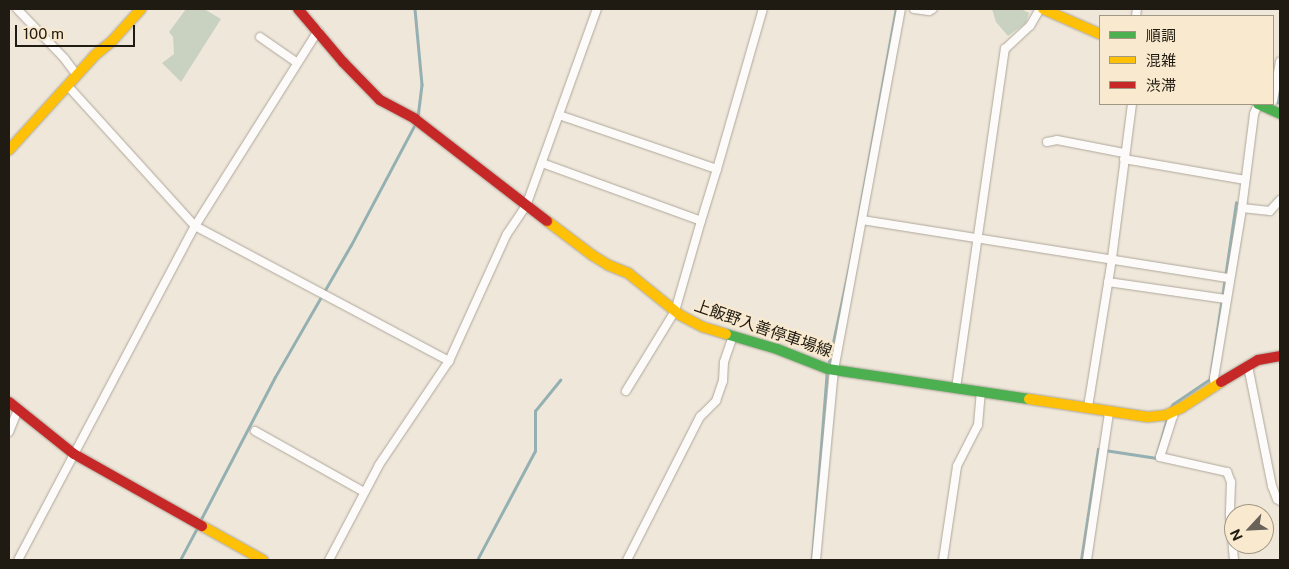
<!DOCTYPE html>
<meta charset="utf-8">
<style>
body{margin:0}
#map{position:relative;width:1289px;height:569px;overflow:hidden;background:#efe7d9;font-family:"Public Sans","Noto Sans JP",sans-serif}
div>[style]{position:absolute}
.green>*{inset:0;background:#c9d2c1}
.stream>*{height:2.5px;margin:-1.25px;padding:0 1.25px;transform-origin:1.25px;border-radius:1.25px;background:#94b0b2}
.roads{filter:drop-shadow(0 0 1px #aea79c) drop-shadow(0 0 1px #aea79c)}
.street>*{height:8px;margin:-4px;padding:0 4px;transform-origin:4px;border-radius:4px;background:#fdfbf9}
.fast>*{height:10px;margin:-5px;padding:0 5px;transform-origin:5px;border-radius:5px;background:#4caf50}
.slow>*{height:10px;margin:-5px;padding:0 5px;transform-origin:5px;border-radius:5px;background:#ffc107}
.jam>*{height:10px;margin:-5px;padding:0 5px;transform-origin:5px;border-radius:5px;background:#c62828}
span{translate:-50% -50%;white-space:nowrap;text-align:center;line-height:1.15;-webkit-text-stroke:4.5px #f9eacf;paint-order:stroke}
.street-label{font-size:16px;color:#201b12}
.frame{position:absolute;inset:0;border:10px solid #201b12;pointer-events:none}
.legend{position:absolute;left:1099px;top:15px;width:175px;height:90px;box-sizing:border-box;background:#f9eacf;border:1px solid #a29783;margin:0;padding:6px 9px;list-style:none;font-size:15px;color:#201b12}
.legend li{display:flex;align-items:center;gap:10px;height:25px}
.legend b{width:25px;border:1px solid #a29783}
.north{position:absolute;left:1224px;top:504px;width:50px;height:50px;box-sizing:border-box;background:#f9eacf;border:1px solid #a29783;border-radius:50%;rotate:245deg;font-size:14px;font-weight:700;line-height:20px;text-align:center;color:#201b12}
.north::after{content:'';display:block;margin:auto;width:18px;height:22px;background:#686258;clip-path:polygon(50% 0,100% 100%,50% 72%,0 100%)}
.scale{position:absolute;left:15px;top:25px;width:120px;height:22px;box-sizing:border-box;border:2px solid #201b12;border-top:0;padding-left:6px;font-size:15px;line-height:18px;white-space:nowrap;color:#201b12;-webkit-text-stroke:4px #f9eacf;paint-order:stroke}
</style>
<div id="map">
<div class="green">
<i style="clip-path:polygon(186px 9px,204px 9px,221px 19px,181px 82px,162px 63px,174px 54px,173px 37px,169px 32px)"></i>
<i style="clip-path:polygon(992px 9px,1021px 9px,1029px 13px,1026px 23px,1008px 36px,996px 22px)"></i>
</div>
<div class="stream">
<i style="left:415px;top:9px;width:76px;rotate:84.7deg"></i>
<i style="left:422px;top:85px;width:32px;rotate:97deg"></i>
<i style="left:1280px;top:88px;width:14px;rotate:102deg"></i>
<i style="left:1277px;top:102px;width:3px;rotate:18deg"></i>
<i style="left:828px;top:366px;width:110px;rotate:-78deg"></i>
<i style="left:851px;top:258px;width:253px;rotate:-79.8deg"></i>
<i style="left:1211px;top:372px;width:171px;rotate:-81.6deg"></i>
<i style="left:1236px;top:203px;width:5px;rotate:11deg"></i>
<i style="left:1169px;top:410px;width:7px;rotate:-56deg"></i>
<i style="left:1173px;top:404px;width:45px;rotate:-34deg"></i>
<i style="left:1210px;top:379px;width:2px;rotate:-90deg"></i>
<i style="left:200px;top:521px;width:162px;rotate:-62.5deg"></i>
<i style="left:275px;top:377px;width:152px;rotate:-60.1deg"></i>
<i style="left:351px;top:245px;width:137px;rotate:-62.1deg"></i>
<i style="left:180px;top:560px;width:38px;rotate:-62deg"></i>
<i style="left:477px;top:560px;width:123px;rotate:-62deg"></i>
<i style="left:535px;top:451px;width:40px;rotate:-90deg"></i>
<i style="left:535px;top:411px;width:40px;rotate:-51deg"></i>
<i style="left:812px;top:560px;width:190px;rotate:-85.5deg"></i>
<i style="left:1081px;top:560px;width:112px;rotate:-81.3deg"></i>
<i style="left:1098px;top:449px;width:59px;rotate:8.8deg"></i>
<i style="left:1156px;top:458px;width:41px;rotate:-74.6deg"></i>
</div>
<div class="roads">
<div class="street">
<i style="left:17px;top:9px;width:68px;rotate:46.2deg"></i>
<i style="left:64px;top:58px;width:21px;rotate:53deg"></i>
<i style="left:914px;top:9px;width:15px;rotate:8deg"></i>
<i style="left:929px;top:11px;width:4px;rotate:-27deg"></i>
<i style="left:1136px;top:16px;width:7px;rotate:-82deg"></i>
<i style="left:260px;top:37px;width:44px;rotate:34.8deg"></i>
<i style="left:67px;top:85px;width:190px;rotate:47.8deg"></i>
<i style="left:195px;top:226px;width:288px;rotate:28deg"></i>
<i style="left:1273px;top:101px;width:40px;rotate:-80deg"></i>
<i style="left:559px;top:115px;width:167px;rotate:18.9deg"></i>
<i style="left:717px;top:169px;width:54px;rotate:107.1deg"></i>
<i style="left:1047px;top:142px;width:10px;rotate:-11deg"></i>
<i style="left:1057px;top:140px;width:68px;rotate:11deg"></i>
<i style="left:1124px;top:159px;width:123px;rotate:9.8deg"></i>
<i style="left:542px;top:163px;width:169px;rotate:20deg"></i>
<i style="left:701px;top:221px;width:94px;rotate:106.1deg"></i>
<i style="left:675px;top:311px;width:94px;rotate:121.5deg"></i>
<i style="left:717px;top:169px;width:166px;rotate:-74deg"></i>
<i style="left:1242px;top:208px;width:28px;rotate:6deg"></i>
<i style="left:1270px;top:211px;width:15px;rotate:-48deg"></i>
<i style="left:862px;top:220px;width:372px;rotate:9deg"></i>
<i style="left:1108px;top:282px;width:119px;rotate:8.2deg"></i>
<i style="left:1248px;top:366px;width:122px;rotate:78.7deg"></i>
<i style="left:1272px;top:486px;width:14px;rotate:69deg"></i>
<i style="left:1277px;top:499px;width:4px;rotate:34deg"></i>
<i style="left:1215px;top:387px;width:9px;rotate:-96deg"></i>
<i style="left:1214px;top:378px;width:172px;rotate:-80.6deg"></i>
<i style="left:1242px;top:208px;width:95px;rotate:-82.7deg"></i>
<i style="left:1254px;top:114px;width:11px;rotate:-68deg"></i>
<i style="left:956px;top:388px;width:343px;rotate:-81.8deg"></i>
<i style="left:1005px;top:49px;width:34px;rotate:-43deg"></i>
<i style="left:1030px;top:26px;width:20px;rotate:-60deg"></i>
<i style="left:1088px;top:407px;width:151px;rotate:-80.8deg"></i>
<i style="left:1112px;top:258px;width:155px;rotate:-82.6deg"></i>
<i style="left:1171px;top:413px;width:4px;rotate:56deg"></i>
<i style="left:1173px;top:416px;width:43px;rotate:107.6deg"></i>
<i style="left:1160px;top:457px;width:69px;rotate:12.6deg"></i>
<i style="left:1227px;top:472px;width:11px;rotate:68deg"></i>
<i style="left:1231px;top:482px;width:34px;rotate:92deg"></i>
<i style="left:1230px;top:516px;width:44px;rotate:84.8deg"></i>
<i style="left:255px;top:431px;width:125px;rotate:29.2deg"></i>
<i style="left:9px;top:432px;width:24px;rotate:-68deg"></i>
<i style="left:18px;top:560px;width:378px;rotate:-62.1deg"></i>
<i style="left:195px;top:226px;width:231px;rotate:-57.8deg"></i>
<i style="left:329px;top:560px;width:107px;rotate:-62.2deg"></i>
<i style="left:379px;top:465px;width:125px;rotate:-56.1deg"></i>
<i style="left:449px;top:361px;width:140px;rotate:-65.5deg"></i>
<i style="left:507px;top:234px;width:34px;rotate:-56deg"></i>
<i style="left:526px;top:206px;width:209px;rotate:-70.2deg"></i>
<i style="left:627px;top:560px;width:161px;rotate:-63deg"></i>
<i style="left:700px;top:417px;width:23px;rotate:-45deg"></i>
<i style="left:716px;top:401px;width:21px;rotate:-71deg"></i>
<i style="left:723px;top:381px;width:19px;rotate:-87deg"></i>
<i style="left:724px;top:362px;width:28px;rotate:-71deg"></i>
<i style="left:816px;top:560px;width:191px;rotate:-84.6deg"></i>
<i style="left:834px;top:370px;width:367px;rotate:-79.5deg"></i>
<i style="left:943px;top:560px;width:95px;rotate:-81.5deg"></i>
<i style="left:957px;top:466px;width:46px;rotate:-62.9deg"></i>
<i style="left:978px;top:425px;width:32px;rotate:-85deg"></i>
<i style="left:1087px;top:560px;width:150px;rotate:-81.5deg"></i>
</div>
<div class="fast">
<i style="left:1258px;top:104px;width:24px;rotate:24deg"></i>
<i style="left:726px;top:334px;width:53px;rotate:16.4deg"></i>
<i style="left:777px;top:349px;width:55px;rotate:21.4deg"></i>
<i style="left:828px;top:369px;width:203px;rotate:8.5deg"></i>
</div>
<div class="slow">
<i style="left:1043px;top:9px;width:62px;rotate:23.7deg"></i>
<i style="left:9px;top:150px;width:128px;rotate:-47.8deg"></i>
<i style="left:95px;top:55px;width:22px;rotate:-39deg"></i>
<i style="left:112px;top:41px;width:43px;rotate:-47.8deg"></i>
<i style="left:547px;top:221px;width:56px;rotate:37.1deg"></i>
<i style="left:592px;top:255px;width:19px;rotate:32deg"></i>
<i style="left:608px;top:265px;width:22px;rotate:22deg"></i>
<i style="left:628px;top:273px;width:67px;rotate:38.9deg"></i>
<i style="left:680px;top:315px;width:26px;rotate:28deg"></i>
<i style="left:703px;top:327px;width:24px;rotate:17deg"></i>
<i style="left:1029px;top:399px;width:120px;rotate:8.6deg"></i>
<i style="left:1148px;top:417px;width:18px;rotate:-6deg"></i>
<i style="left:1166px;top:415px;width:17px;rotate:-25deg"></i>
<i style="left:1181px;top:408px;width:48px;rotate:-33deg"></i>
<i style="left:202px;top:526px;width:70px;rotate:29.1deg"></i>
</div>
<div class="jam">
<i style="left:298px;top:9px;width:70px;rotate:49.7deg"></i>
<i style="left:343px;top:62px;width:53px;rotate:45.8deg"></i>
<i style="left:380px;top:100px;width:40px;rotate:28deg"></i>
<i style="left:415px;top:119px;width:167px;rotate:37.7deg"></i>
<i style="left:1221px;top:382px;width:43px;rotate:-30.7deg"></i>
<i style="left:1258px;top:360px;width:22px;rotate:-10deg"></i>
<i style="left:9px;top:402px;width:83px;rotate:38.7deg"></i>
<i style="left:74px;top:454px;width:147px;rotate:29.4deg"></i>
</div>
</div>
<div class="street-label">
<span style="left:763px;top:329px;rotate:19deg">上飯野入善停車場線</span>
</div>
<div class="frame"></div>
<ul class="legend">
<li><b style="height:6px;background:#4caf50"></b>順調</li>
<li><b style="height:6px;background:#ffc107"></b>混雑</li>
<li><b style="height:6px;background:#c62828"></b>渋滞</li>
</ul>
<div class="north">N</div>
<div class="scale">100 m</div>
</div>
